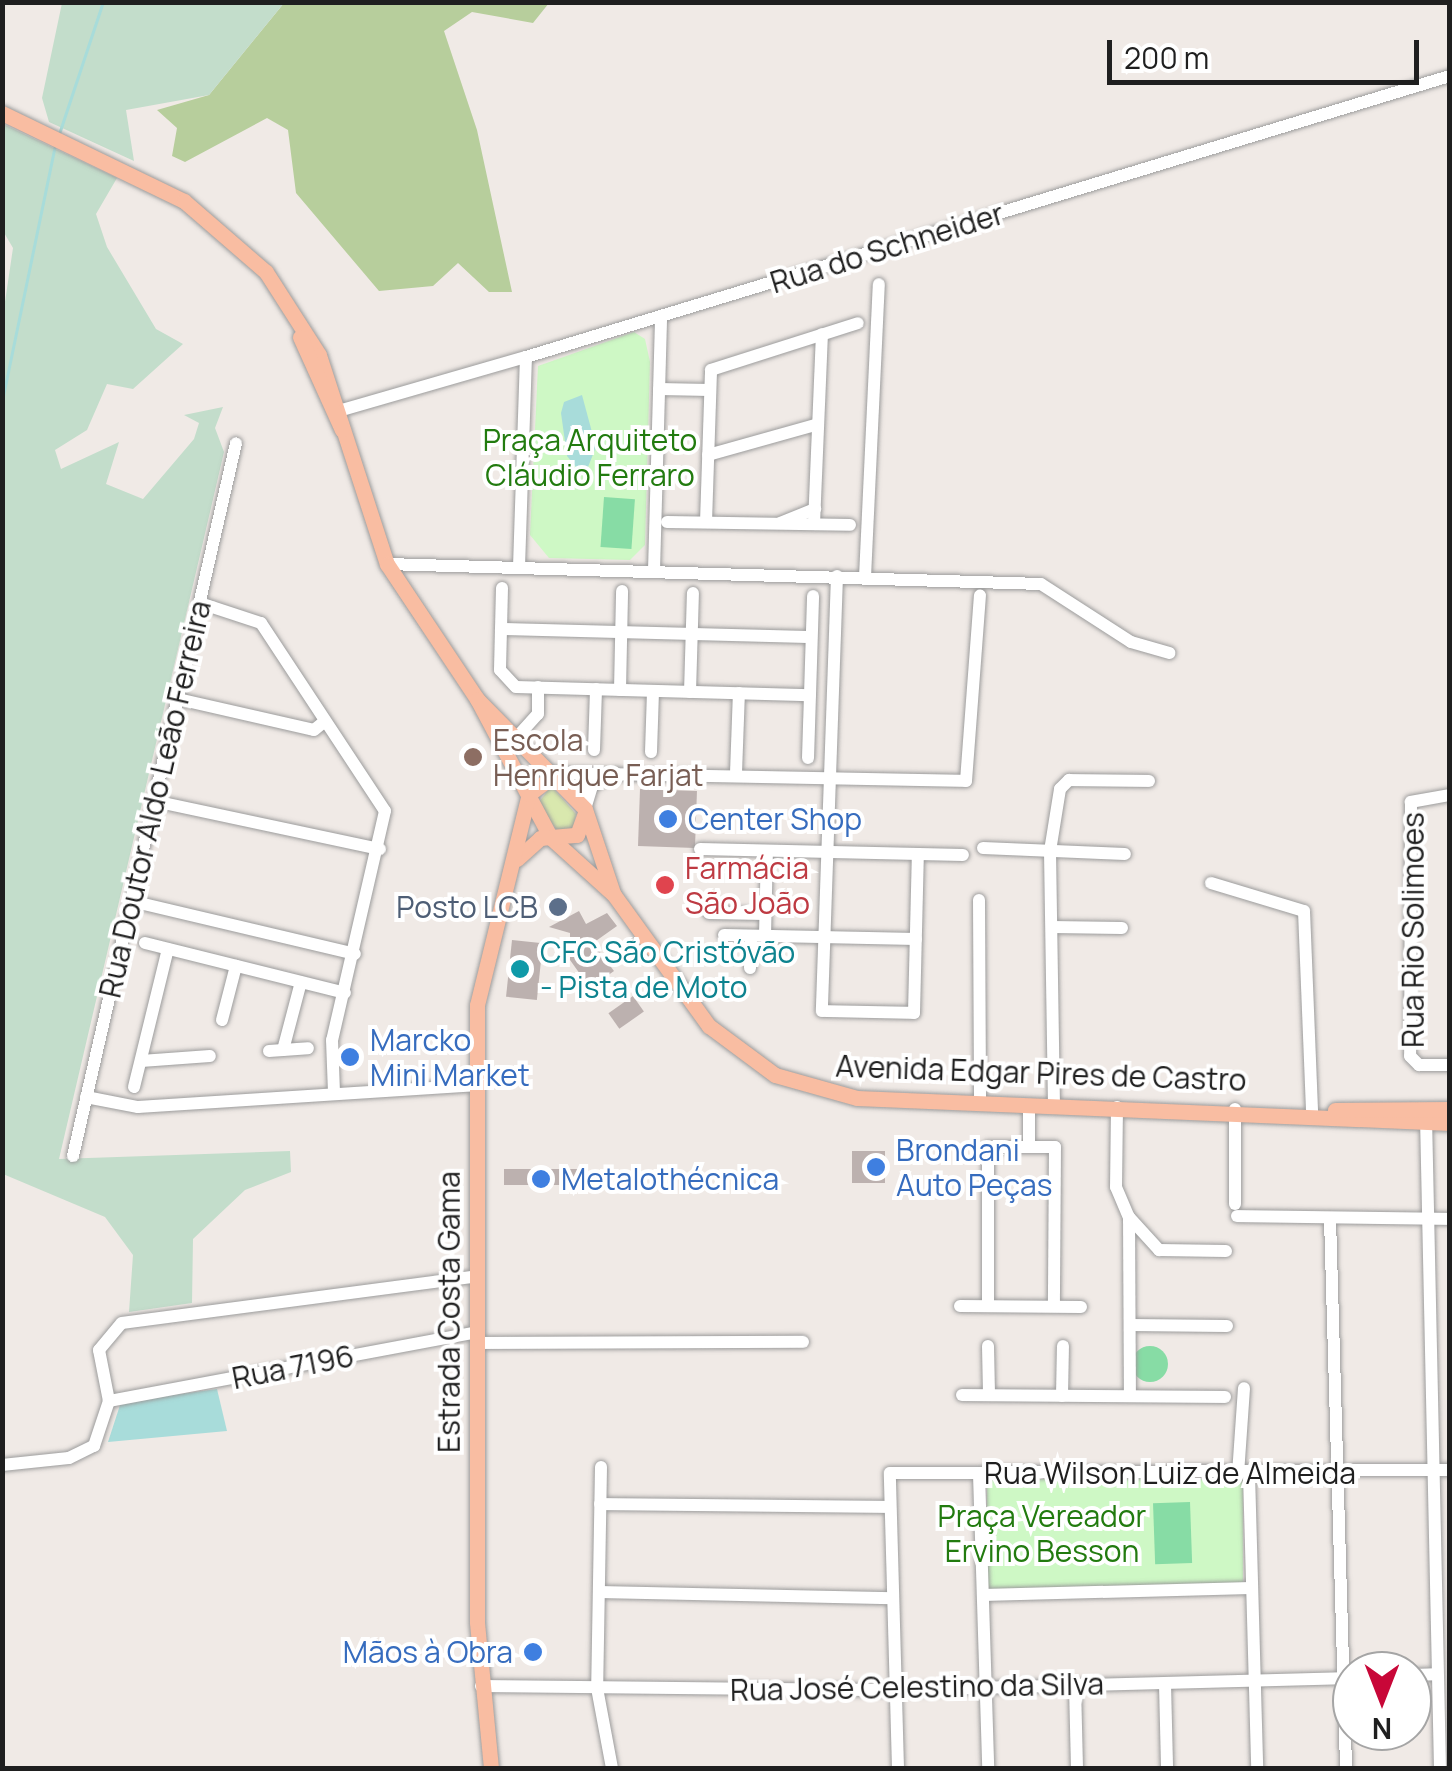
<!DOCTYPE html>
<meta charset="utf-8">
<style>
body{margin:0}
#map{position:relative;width:1452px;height:1771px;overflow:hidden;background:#f0eae6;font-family:Manrope,sans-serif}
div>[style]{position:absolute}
.grass>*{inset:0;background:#d9e8ae}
.forest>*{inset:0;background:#b7ce9c}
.wetland>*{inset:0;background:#c3ddcb}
.park>*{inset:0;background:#cef8c5;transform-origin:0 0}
.pitch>*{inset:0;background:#87dca5;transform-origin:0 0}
.round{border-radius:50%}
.water>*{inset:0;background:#a8dcda}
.stream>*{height:2.5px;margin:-1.25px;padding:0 1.25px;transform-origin:1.25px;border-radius:1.25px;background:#a8dcda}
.building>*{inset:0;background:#bcb1af;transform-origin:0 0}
.roads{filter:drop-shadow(0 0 2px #9c9c9c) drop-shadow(0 0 2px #9c9c9c)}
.minor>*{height:12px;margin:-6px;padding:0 6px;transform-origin:6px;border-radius:6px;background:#fff}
.major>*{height:15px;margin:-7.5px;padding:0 7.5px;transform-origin:7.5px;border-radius:7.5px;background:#f9bda2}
.dots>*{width:28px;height:28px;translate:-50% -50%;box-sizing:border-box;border:5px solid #fff;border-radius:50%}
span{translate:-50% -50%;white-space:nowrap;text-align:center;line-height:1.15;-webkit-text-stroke:8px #fff;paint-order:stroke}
.street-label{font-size:30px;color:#1f1f1f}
.park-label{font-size:30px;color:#227b0f}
.education-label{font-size:30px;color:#785e54}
.left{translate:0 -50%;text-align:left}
.shop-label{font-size:30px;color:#366cbe}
.right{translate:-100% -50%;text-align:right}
.health-label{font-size:30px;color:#be3a42}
.service-label{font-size:30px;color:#4e5e75}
.culture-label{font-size:30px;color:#0d838f}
.frame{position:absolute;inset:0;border:5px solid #1f1f1f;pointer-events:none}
.north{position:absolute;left:1332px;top:1651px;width:100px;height:100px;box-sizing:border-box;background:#fff;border:2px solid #a5a5a5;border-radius:50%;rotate:180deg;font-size:28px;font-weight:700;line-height:40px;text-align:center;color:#1f1f1f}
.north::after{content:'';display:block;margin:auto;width:35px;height:45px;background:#c80738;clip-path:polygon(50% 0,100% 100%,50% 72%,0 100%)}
.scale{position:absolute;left:1107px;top:40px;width:312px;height:45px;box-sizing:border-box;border:5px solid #1f1f1f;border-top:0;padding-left:12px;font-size:30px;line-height:35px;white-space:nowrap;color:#1f1f1f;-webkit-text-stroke:8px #fff;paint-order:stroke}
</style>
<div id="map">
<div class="grass">
<i style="clip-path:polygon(551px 786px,576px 814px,573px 829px,558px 831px,537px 805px)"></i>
</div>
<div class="forest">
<i style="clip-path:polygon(284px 3px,549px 3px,533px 23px,472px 12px,444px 31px,477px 130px,512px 292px,489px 292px,458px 263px,433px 286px,379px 291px,296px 193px,288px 130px,267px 118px,185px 162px,172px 156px,177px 128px,157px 110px,209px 95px)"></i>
</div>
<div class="wetland">
<i style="clip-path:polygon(62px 3px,62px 2px,284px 3px,209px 95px,126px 110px,134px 161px,49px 122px,42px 98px)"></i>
<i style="clip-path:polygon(3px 124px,117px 178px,96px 214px,107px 247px,156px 329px,183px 344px,133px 389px,107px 384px,87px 430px,55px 450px,61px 469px,119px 442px,106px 484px,143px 499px,194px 439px,199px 423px,184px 415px,223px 407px,215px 428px,224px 452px,59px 1159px,290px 1151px,291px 1172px,245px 1190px,193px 1239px,192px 1303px,129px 1312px,133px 1255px,105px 1217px,3px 1174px,2px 322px,13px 248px,3px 231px)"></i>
</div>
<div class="park">
<i style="clip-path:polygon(634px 332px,645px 339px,650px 362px,645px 545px,630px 560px,549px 558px,530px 535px,538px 366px)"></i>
<i style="left:987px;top:1479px;width:256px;height:110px"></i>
</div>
<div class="pitch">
<i style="left:604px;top:497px;width:31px;height:50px;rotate:4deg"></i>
<i class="round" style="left:1132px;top:1346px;width:36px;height:36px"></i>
<i style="left:1190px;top:1502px;width:61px;height:37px;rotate:88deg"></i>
</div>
<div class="water">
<i style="clip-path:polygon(582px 395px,596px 447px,584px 477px,567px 456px,561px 413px,564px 402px)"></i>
<i style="clip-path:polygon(217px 1389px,227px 1431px,108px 1442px,121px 1402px)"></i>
</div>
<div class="stream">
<i style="left:59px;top:134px;width:139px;rotate:-71.6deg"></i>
<i style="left:2px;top:401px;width:260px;rotate:-78.3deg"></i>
</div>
<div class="building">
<i style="left:640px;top:789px;width:57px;height:57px;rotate:2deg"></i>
<i style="clip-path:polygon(579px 911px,586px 924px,607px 913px,617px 926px,593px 943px,614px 971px,590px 988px,570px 960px,570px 933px,549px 927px)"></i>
<i style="left:512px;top:940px;width:31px;height:57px;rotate:6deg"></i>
<i style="left:633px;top:996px;width:19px;height:30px;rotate:55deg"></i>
<i style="left:852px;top:1151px;width:33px;height:32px"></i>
<i style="left:504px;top:1169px;width:73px;height:16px"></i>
</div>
<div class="roads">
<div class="minor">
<i style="left:659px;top:389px;width:51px;rotate:1.1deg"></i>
<i style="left:333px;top:404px;width:11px;rotate:34deg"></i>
<i style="left:342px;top:410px;width:191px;rotate:-16.1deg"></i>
<i style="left:526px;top:357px;width:966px;rotate:-16.92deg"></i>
<i style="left:708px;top:455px;width:114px;rotate:-15.7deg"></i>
<i style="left:667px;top:522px;width:183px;rotate:0.9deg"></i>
<i style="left:706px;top:522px;width:152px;rotate:-88.1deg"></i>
<i style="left:711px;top:370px;width:154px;rotate:-17.7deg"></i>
<i style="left:780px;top:523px;width:38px;rotate:-22deg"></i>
<i style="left:814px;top:524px;width:190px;rotate:-87.6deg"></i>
<i style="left:387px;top:564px;width:654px;rotate:1.75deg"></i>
<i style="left:1041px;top:584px;width:107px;rotate:32.8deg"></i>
<i style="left:1131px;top:642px;width:40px;rotate:16deg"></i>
<i style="left:519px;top:567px;width:210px;rotate:-88.1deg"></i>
<i style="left:654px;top:571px;width:255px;rotate:-88.4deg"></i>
<i style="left:837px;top:576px;width:435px;rotate:92deg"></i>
<i style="left:822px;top:1011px;width:92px;rotate:1.2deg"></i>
<i style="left:914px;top:1013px;width:159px;rotate:-88.6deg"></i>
<i style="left:865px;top:577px;width:293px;rotate:-87.3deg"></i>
<i style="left:502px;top:588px;width:82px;rotate:91.4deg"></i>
<i style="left:500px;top:670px;width:23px;rotate:47deg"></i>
<i style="left:516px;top:687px;width:294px;rotate:1.6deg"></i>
<i style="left:200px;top:603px;width:64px;rotate:18.2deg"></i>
<i style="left:261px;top:623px;width:225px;rotate:56.6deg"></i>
<i style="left:385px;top:811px;width:235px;rotate:103deg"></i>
<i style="left:332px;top:1040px;width:52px;rotate:87.8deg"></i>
<i style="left:501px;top:629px;width:310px;rotate:1.5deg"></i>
<i style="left:620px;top:690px;width:99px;rotate:-88.8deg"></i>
<i style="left:690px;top:692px;width:99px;rotate:-88.3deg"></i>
<i style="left:178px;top:699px;width:139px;rotate:12.8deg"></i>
<i style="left:314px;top:730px;width:14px;rotate:-39deg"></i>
<i style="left:517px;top:737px;width:31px;rotate:-48deg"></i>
<i style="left:538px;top:714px;width:27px;rotate:-90deg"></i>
<i style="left:594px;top:750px;width:61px;rotate:-88.1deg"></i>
<i style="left:651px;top:752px;width:61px;rotate:-88.1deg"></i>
<i style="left:808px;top:758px;width:162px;rotate:-88.2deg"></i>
<i style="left:557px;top:773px;width:409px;rotate:1.1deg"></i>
<i style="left:966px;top:781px;width:186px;rotate:-85.7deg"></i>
<i style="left:736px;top:773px;width:80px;rotate:-87.9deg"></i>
<i style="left:1450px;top:795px;width:40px;rotate:170deg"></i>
<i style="left:1411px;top:802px;width:254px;rotate:90.2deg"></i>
<i style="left:1410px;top:1056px;width:13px;rotate:45deg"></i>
<i style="left:1419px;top:1065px;width:31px"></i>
<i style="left:154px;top:801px;width:231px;rotate:12deg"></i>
<i style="left:585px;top:809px;width:24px;rotate:-73deg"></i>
<i style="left:592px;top:786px;width:27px;rotate:-28deg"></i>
<i style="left:983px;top:848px;width:142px;rotate:2.4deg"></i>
<i style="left:700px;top:849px;width:263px;rotate:1.3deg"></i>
<i style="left:1211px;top:883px;width:97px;rotate:16.8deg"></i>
<i style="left:1304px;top:911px;width:201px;rotate:87.7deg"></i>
<i style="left:979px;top:900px;width:204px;rotate:89.7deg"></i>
<i style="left:131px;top:901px;width:230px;rotate:13.3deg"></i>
<i style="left:709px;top:913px;width:56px;rotate:1deg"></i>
<i style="left:1052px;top:927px;width:70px;rotate:0.8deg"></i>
<i style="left:724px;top:935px;width:192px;rotate:1.2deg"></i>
<i style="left:765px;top:936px;width:85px;rotate:-88.7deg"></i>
<i style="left:145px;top:943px;width:206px;rotate:14deg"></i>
<i style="left:750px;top:968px;width:32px;rotate:-88deg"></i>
<i style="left:222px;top:1020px;width:56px;rotate:-75.5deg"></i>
<i style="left:283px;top:1050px;width:70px;rotate:-75.2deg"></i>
<i style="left:269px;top:1051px;width:39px;rotate:-4deg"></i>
<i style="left:141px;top:1061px;width:69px;rotate:-4.1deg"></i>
<i style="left:134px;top:1087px;width:142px;rotate:-76.2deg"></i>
<i style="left:86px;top:1097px;width:53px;rotate:10.9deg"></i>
<i style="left:138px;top:1107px;width:337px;rotate:-3.7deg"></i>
<i style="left:1029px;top:1105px;width:42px;rotate:90deg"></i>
<i style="left:1054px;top:1106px;width:255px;rotate:-90.9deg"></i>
<i style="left:1050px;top:851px;width:63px;rotate:-80.8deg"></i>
<i style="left:1060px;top:789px;width:13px;rotate:-45deg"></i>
<i style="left:1069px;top:780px;width:80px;rotate:0.7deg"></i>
<i style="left:1117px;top:1107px;width:80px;rotate:90.7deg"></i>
<i style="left:1116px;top:1187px;width:33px;rotate:67deg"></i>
<i style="left:1129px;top:1217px;width:45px;rotate:47.7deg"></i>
<i style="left:1159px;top:1250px;width:67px;rotate:0.9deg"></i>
<i style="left:1426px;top:1117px;width:651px;rotate:88.77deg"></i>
<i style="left:73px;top:1156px;width:731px;rotate:-77.12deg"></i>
<i style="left:1235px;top:1204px;width:95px;rotate:-90deg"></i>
<i style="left:1237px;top:1216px;width:213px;rotate:0.8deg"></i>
<i style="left:1129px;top:1217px;width:179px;rotate:89.7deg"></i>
<i style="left:1330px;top:1218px;width:550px;rotate:88.33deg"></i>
<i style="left:960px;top:1306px;width:121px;rotate:0.5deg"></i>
<i style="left:988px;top:1306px;width:159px;rotate:-90deg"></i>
<i style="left:988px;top:1147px;width:67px"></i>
<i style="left:1055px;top:1147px;width:159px;rotate:90.4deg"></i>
<i style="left:1130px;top:1325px;width:97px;rotate:0.6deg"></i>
<i style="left:477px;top:1343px;width:326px;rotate:-0.2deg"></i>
<i style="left:988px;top:1346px;width:49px;rotate:88.8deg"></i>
<i style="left:962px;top:1395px;width:263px;rotate:0.4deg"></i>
<i style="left:1062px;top:1396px;width:50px;rotate:-88.9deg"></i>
<i style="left:109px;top:1401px;width:374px;rotate:-10.6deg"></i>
<i style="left:2px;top:1465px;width:67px;rotate:-6deg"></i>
<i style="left:69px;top:1458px;width:28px;rotate:-26deg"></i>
<i style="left:94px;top:1446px;width:47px;rotate:-71.6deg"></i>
<i style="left:109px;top:1401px;width:52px;rotate:-101.1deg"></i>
<i style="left:99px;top:1350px;width:35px;rotate:-50deg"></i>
<i style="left:122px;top:1323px;width:358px;rotate:-7.5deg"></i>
<i style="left:601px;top:1467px;width:221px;rotate:91deg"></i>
<i style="left:597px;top:1688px;width:81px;rotate:79.4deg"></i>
<i style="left:979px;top:1474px;width:294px;rotate:88.2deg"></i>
<i style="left:1238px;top:1474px;width:86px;rotate:-86deg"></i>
<i style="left:1249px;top:1474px;width:294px;rotate:88.4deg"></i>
<i style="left:600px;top:1504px;width:290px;rotate:0.6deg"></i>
<i style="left:599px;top:1592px;width:294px;rotate:1.2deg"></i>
<i style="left:983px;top:1595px;width:268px;rotate:-1.5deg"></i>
<i style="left:1412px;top:1675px;width:24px;rotate:-2deg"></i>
<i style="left:1165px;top:1684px;width:84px;rotate:88.6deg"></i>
<i style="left:481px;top:1686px;width:415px;rotate:0.6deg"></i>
<i style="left:896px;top:1690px;width:456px;rotate:-1.5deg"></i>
<i style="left:1075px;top:1686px;width:82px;rotate:88.6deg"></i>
<i style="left:898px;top:1768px;width:295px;rotate:-91.6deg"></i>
<i style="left:890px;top:1473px;width:560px;rotate:-0.31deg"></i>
</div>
<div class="major">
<i style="left:2px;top:113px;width:202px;rotate:25.8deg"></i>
<i style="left:184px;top:201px;width:108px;rotate:40.9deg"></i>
<i style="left:266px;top:272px;width:98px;rotate:57.4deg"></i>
<i style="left:319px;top:355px;width:220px;rotate:72deg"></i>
<i style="left:387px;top:564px;width:162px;rotate:56.3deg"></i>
<i style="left:477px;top:699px;width:154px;rotate:45.5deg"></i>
<i style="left:585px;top:809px;width:89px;rotate:71.6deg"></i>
<i style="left:300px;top:337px;width:102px;rotate:65.7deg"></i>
<i style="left:477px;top:699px;width:157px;rotate:62deg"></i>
<i style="left:551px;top:838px;width:85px;rotate:42.1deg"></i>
<i style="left:614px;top:895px;width:162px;rotate:54.1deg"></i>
<i style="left:709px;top:1026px;width:82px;rotate:36.6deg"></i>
<i style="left:775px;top:1075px;width:85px;rotate:15.7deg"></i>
<i style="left:857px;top:1098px;width:594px;rotate:2.41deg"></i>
<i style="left:517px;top:859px;width:31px;rotate:-42deg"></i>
<i style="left:540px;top:838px;width:37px;rotate:-5deg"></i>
<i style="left:577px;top:835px;width:23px;rotate:-70deg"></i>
<i style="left:1335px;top:1110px;width:115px;rotate:-0.5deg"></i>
<i style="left:491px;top:1768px;width:147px;rotate:-95.5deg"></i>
<i style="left:477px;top:1622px;width:617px;rotate:-90deg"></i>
<i style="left:477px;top:1005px;width:217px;rotate:-76.2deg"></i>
<i style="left:529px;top:794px;width:35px;rotate:-37deg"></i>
</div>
</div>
<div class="dots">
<i style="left:473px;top:757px;background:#8d6e63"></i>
<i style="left:668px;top:819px;background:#3f7fe0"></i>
<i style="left:665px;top:885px;background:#e0444e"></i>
<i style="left:558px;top:907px;background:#5c6f8a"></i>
<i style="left:520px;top:969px;background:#0f9aa8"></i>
<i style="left:350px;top:1057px;background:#3f7fe0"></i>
<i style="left:876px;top:1167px;background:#3f7fe0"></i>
<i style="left:541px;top:1179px;background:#3f7fe0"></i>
<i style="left:533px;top:1652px;background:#3f7fe0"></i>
</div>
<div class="street-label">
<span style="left:887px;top:248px;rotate:-17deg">Rua do Schneider</span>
<span style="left:155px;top:799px;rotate:-77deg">Rua Doutor Aldo Leão Ferreira</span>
<span style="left:1413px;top:930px;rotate:-90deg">Rua Rio Solimoes</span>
<span style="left:1041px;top:1073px;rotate:2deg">Avenida Edgar Pires de Castro</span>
<span style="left:449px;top:1312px;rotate:-90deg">Estrada Costa Gama</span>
<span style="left:293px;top:1367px;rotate:-11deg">Rua 7196</span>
<span style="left:1170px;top:1473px">Rua Wilson Luiz de Almeida</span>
<span style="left:917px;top:1687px;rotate:-1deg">Rua José Celestino da Silva</span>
</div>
<div class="park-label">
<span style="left:590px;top:457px">Praça Arquiteto<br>Cláudio Ferraro</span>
<span style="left:1042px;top:1533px">Praça Vereador<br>Ervino Besson</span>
</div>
<div class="education-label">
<span class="left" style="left:493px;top:757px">Escola<br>Henrique Farjat</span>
</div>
<div class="shop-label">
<span class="left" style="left:688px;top:819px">Center Shop</span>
<span class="left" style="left:370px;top:1057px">Marcko<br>Mini Market</span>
<span class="left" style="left:896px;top:1167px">Brondani<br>Auto Peças</span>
<span class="left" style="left:561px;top:1179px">Metalothécnica</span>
<span class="right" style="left:513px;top:1652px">Mãos à Obra</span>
</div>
<div class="health-label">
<span class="left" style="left:685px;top:885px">Farmácia<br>São João</span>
</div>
<div class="service-label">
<span class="right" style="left:538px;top:907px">Posto LCB</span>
</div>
<div class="culture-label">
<span class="left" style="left:540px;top:969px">CFC São Cristóvão<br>- Pista de Moto</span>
</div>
<div class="frame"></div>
<div class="north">N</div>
<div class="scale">200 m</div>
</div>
